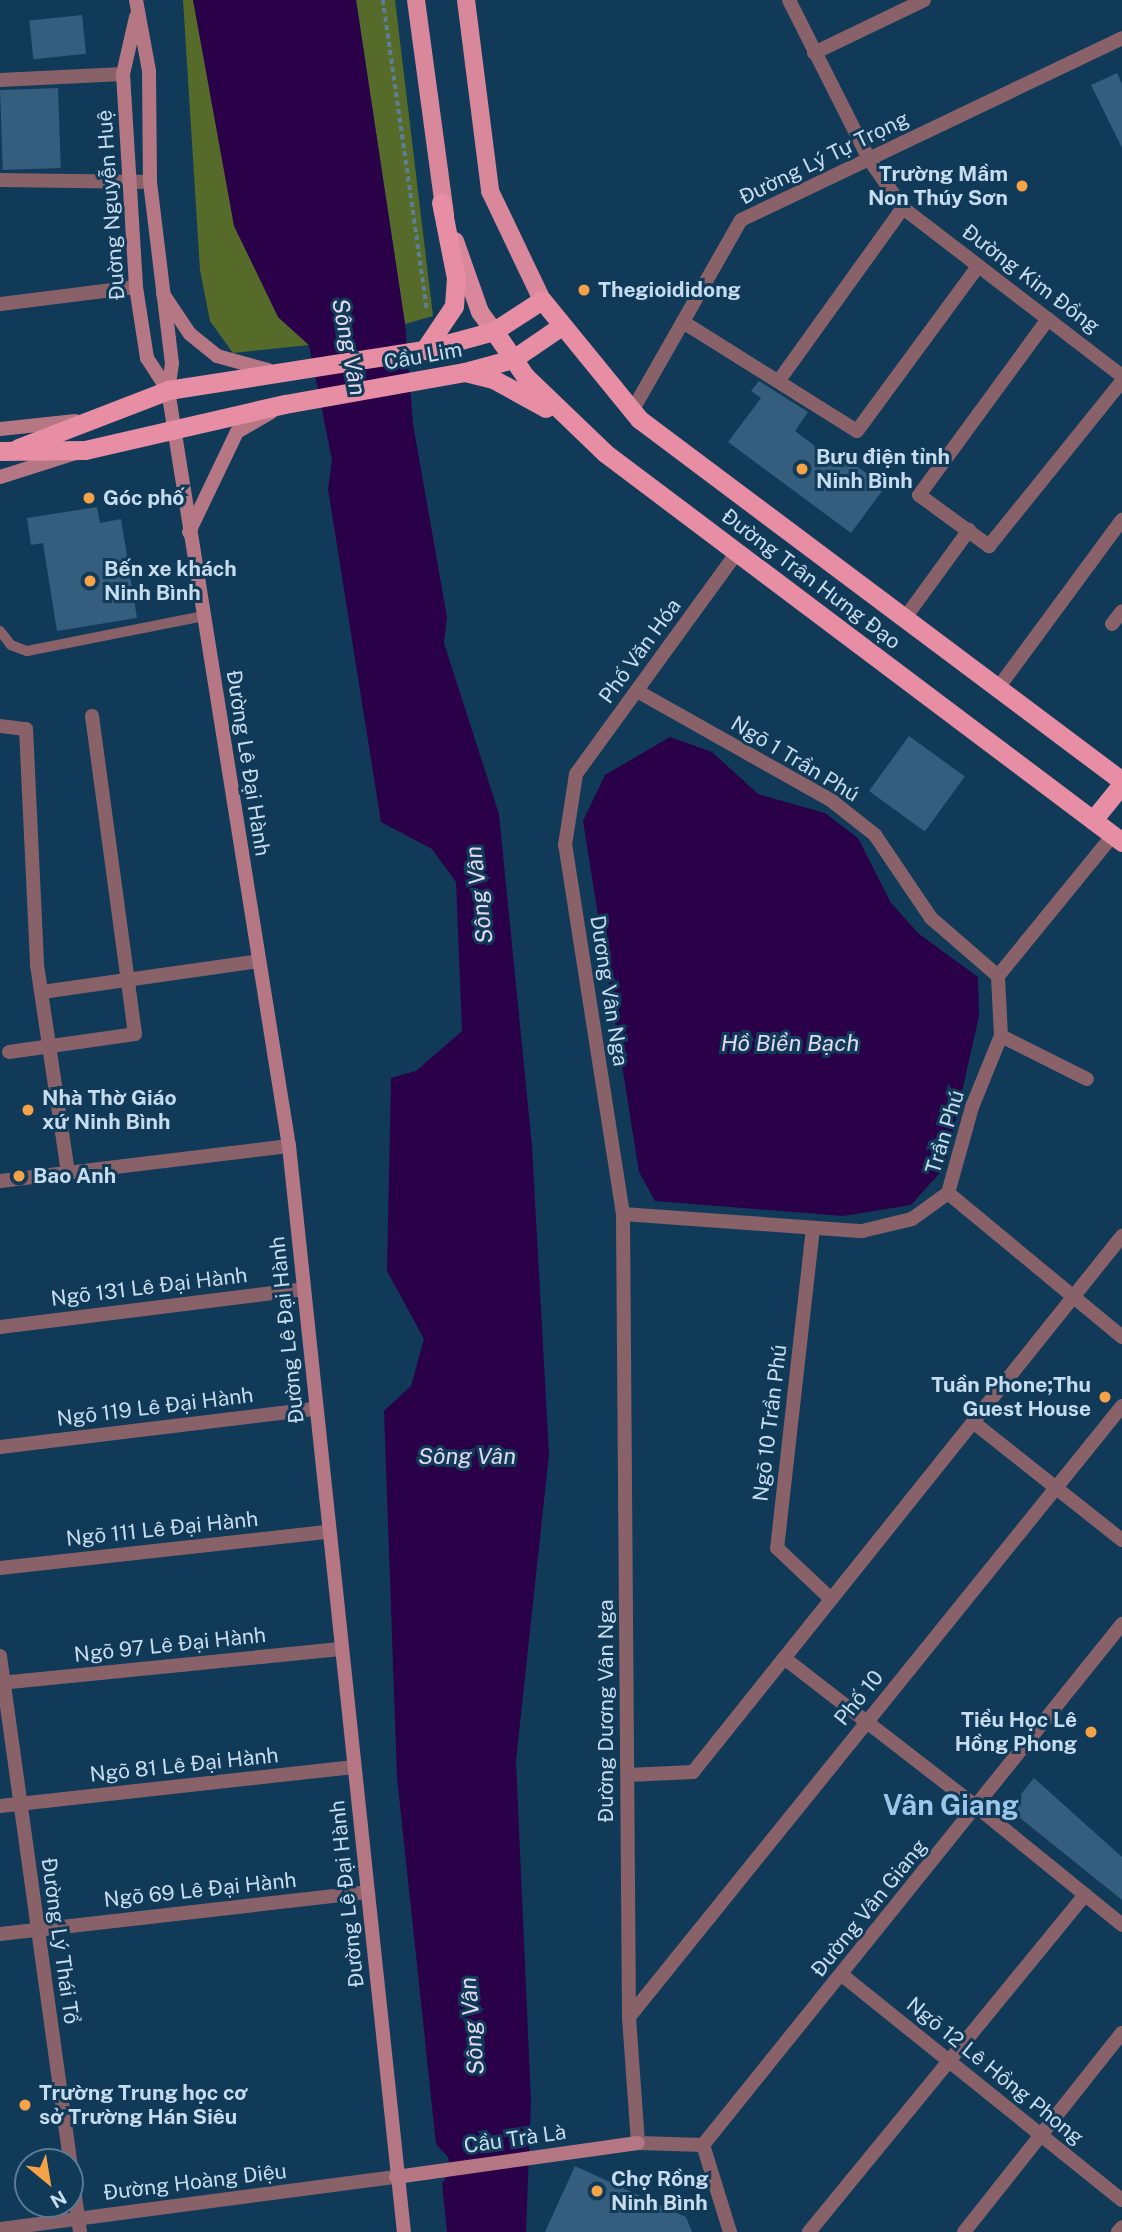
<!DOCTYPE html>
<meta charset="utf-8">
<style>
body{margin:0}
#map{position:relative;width:1122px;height:2232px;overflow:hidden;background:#113a58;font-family:"Public Sans",sans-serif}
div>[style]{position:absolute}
.green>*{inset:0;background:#566b29}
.water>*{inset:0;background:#2a0048}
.building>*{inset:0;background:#355d7d;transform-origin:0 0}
.path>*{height:3.5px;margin-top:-1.75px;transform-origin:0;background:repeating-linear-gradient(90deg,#5d7e97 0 5px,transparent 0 8.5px)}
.service>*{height:10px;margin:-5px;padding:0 5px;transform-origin:5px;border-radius:5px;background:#896169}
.minor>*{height:14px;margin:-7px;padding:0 7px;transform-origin:7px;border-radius:7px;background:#896169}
.tertiary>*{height:14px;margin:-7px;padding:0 7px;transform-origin:7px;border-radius:7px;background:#896169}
.secondary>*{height:14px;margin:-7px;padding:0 7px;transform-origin:7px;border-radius:7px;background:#b67785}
.primary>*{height:18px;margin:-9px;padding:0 9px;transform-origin:9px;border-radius:9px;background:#d9879a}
.trunk>*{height:19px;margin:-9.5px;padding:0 9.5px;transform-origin:9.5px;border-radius:9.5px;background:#e88ea4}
.dots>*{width:19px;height:19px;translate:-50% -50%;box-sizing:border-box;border:4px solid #113a58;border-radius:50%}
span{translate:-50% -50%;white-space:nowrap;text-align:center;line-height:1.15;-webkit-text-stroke:6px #113a58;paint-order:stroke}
.street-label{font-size:21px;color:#c6dcef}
.poi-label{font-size:21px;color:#c6dcef;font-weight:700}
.right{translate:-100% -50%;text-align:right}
.left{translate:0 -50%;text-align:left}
.water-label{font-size:23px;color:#e3daef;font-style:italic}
.district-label{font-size:28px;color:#9bc6ea;font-weight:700}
.north{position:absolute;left:14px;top:2148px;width:70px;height:70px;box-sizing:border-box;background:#113a58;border:2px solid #597b94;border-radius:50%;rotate:150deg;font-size:19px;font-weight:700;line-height:28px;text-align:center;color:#c6dcef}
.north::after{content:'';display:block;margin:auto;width:24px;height:32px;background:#f6a247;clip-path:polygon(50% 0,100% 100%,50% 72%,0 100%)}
</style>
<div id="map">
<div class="green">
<i style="clip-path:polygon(183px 0,193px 0,278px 317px,309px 345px,233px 353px,210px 321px,200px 270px)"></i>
<i style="clip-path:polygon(356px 0,395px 0,433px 316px,405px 324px)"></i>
</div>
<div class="water">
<i style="clip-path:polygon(193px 0,356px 0,405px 324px,413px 424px,447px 617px,444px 643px,499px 814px,532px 1146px,549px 1454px,516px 1761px,531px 2101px,526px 2232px,447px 2232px,442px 2183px,451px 2172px,448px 2157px,436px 2144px,397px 1777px,384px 1411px,411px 1386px,424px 1339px,387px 1271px,391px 1078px,416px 1071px,462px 1031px,456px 882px,432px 849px,381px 822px,328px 489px,332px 460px,309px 345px,278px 317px,234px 226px)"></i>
<i style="clip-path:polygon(670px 737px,712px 752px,758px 794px,825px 813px,858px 838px,891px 903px,919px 934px,978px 977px,979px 1016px,945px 1167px,911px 1205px,843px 1216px,655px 1201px,639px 1172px,583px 821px,605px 775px)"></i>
</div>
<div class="building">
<i style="left:82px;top:15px;width:39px;height:53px;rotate:84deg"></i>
<i style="clip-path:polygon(1117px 73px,1122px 84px,1122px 148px,1091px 85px)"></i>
<i style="left:58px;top:88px;width:80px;height:58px;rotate:88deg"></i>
<i style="clip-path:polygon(759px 381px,808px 412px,795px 431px,831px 458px,840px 454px,885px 487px,851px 533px,728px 442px,761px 398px,751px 391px)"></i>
<i style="clip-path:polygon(97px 507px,100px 523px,121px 519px,137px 618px,57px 631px,43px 543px,31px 545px,27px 518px)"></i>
<i style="left:909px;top:736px;width:69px;height:68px;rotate:36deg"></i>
<i style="clip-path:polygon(1034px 1778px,1122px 1857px,1122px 1900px,1009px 1809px)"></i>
<i style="clip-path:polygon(575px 2166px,686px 2217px,692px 2232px,545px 2232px)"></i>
</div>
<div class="path">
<i style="left:383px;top:0;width:314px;rotate:81.9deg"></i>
</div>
<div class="service">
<i style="left:0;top:631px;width:18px;rotate:52deg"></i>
<i style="left:11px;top:645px;width:17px;rotate:21deg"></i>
<i style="left:27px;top:651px;width:179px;rotate:-11.2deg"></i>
</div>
<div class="minor">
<i style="left:814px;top:53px;width:122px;rotate:-25.7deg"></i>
<i style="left:0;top:80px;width:123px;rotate:-2.8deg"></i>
<i style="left:0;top:180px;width:150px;rotate:0.8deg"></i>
<i style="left:0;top:304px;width:137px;rotate:-7.1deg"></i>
<i style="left:1048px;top:319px;width:218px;rotate:126.2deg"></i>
<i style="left:919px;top:495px;width:87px;rotate:36.1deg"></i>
<i style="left:989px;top:546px;width:212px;rotate:-51.1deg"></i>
<i style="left:683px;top:322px;width:205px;rotate:32.1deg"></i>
<i style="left:857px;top:431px;width:205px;rotate:-53.7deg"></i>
<i style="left:780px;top:379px;width:211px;rotate:-54.3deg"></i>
<i style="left:905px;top:618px;width:109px;rotate:-54deg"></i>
<i style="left:1112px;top:624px;width:16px;rotate:-52deg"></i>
<i style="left:998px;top:688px;width:209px;rotate:-53.6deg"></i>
<i style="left:637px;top:691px;width:224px;rotate:29.4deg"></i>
<i style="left:832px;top:801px;width:55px;rotate:38.3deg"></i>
<i style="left:875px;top:835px;width:100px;rotate:56deg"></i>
<i style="left:931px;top:918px;width:89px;rotate:40.9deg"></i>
<i style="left:0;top:726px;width:26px;rotate:7deg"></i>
<i style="left:26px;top:729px;width:236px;rotate:87.3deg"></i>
<i style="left:37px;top:965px;width:210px;rotate:81.5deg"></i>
<i style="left:42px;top:992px;width:219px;rotate:-8.1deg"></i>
<i style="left:1001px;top:1036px;width:96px;rotate:26.6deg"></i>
<i style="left:9px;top:1052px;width:127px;rotate:-8.1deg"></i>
<i style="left:135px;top:1034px;width:321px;rotate:-97.7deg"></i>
<i style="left:0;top:1181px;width:291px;rotate:-6.9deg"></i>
<i style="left:948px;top:1193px;width:226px;rotate:39.6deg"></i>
<i style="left:623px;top:1214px;width:240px;rotate:4.1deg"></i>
<i style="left:862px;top:1231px;width:51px;rotate:-13.5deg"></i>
<i style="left:912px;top:1219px;width:44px;rotate:-35.8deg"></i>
<i style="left:948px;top:1193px;width:89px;rotate:-74.4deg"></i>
<i style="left:972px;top:1107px;width:77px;rotate:-67.8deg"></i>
<i style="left:1001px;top:1036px;width:60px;rotate:-92.9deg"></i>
<i style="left:998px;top:976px;width:182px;rotate:-50.8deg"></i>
<i style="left:813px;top:1228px;width:322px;rotate:96.4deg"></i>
<i style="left:777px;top:1548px;width:74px;rotate:43.4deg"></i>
<i style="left:0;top:1327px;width:306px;rotate:-7.1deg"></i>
<i style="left:973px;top:1422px;width:190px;rotate:38.4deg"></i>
<i style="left:0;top:1447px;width:318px;rotate:-6.9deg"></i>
<i style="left:0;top:1568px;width:330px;rotate:-6.3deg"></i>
<i style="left:0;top:1656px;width:582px;rotate:82.09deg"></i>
<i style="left:784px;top:1658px;width:244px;rotate:37.7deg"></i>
<i style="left:0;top:1683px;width:342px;rotate:-5.7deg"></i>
<i style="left:628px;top:1775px;width:65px;rotate:-2.6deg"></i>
<i style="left:693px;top:1772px;width:687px;rotate:-51.33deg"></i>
<i style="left:0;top:1806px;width:356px;rotate:-6.3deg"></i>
<i style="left:0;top:1934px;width:370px;rotate:-6.5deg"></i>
<i style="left:842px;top:1975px;width:359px;rotate:38.8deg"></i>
<i style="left:629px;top:2017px;width:785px;rotate:-51.1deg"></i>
<i style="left:0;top:2229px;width:399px;rotate:-7.5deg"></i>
<i style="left:809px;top:2232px;width:436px;rotate:-50.7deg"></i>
<i style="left:1118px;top:2232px;width:6px;rotate:-51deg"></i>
</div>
<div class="tertiary">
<i style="left:789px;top:0;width:178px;rotate:63.3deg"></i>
<i style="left:869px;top:159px;width:60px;rotate:55.2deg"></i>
<i style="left:903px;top:208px;width:276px;rotate:37.5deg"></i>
<i style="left:632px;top:411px;width:220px;rotate:-60.3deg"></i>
<i style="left:741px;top:220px;width:422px;rotate:-25.5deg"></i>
<i style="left:977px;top:1807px;width:187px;rotate:39.1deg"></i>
<i style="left:703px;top:2145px;width:65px;rotate:-178.2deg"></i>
<i style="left:638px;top:2143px;width:126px;rotate:-94.1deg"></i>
<i style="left:629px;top:2017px;width:803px;rotate:-90.43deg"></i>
<i style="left:623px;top:1214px;width:374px;rotate:-98.9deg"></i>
<i style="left:565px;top:845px;width:72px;rotate:-81.2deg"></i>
<i style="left:576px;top:774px;width:274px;rotate:-54deg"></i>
<i style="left:730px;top:2232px;width:91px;rotate:-107.2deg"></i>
<i style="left:703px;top:2145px;width:669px;rotate:-51.19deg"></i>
<i style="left:964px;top:2232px;width:254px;rotate:-51.6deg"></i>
</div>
<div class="secondary">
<i style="left:136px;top:0;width:72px;rotate:79.6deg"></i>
<i style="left:149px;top:71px;width:111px;rotate:89.5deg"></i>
<i style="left:150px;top:182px;width:182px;rotate:83.1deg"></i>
<i style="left:172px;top:363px;width:27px;rotate:98deg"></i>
<i style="left:168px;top:390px;width:766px;rotate:80.91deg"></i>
<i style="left:289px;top:1146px;width:1092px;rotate:83.96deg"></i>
<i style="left:136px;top:17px;width:58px;rotate:102.8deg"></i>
<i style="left:123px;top:74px;width:213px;rotate:86.5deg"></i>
<i style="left:136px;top:287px;width:72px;rotate:81.2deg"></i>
<i style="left:147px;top:358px;width:38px;rotate:57deg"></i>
<i style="left:163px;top:294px;width:48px;rotate:56deg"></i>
<i style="left:190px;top:334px;width:35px;rotate:39deg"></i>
<i style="left:217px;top:356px;width:53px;rotate:15.4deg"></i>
<i style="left:0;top:429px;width:76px;rotate:-6deg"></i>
<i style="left:0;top:477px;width:79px;rotate:-17.7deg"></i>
<i style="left:189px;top:532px;width:111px;rotate:-64.4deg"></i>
<i style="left:237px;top:432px;width:39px;rotate:-30deg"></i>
<i style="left:396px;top:2177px;width:244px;rotate:-8deg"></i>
</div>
<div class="primary">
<i style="left:416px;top:0;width:217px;rotate:82.3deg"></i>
<i style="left:466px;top:0;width:193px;rotate:82.8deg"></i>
<i style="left:490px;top:191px;width:121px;rotate:64.5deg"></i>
<i style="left:455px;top:241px;width:75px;rotate:70.6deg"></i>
<i style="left:480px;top:312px;width:24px;rotate:54deg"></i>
</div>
<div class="trunk">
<i style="left:494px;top:331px;width:55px;rotate:55.4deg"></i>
<i style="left:525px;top:376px;width:111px;rotate:43.9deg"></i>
<i style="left:605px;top:453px;width:647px;rotate:36.96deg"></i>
<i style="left:425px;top:349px;width:52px;rotate:-56deg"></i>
<i style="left:454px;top:306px;width:28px;rotate:-86deg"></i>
<i style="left:456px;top:278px;width:77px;rotate:-101.2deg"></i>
<i style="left:465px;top:372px;width:29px;rotate:14deg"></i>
<i style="left:493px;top:379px;width:60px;rotate:28.7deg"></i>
<i style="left:18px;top:448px;width:161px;rotate:-21.1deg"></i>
<i style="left:168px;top:390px;width:259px;rotate:-8.9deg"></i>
<i style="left:424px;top:350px;width:73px;rotate:-15.2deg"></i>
<i style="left:494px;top:331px;width:57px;rotate:-32.9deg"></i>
<i style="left:542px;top:300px;width:154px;rotate:50.8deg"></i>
<i style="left:639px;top:419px;width:604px;rotate:36.85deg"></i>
<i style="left:0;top:451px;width:85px;rotate:-0.7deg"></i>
<i style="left:85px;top:450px;width:205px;rotate:-13deg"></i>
<i style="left:285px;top:404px;width:183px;rotate:-10.1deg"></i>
<i style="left:465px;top:372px;width:50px;rotate:-15.2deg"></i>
<i style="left:513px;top:359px;width:57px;rotate:-34.2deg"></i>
<i style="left:1093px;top:820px;width:46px;rotate:-51.1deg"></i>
</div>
<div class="dots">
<i style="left:1022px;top:186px;background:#f6a247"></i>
<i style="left:584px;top:290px;background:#f6a247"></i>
<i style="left:802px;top:469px;background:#f6a247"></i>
<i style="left:89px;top:498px;background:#f6a247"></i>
<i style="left:90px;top:581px;background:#f6a247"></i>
<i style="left:28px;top:1110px;background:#f6a247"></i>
<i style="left:19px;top:1176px;background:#f6a247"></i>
<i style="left:1105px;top:1397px;background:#f6a247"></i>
<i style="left:1091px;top:1732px;background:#f6a247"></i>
<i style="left:25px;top:2105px;background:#f6a247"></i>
<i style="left:597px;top:2191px;background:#f6a247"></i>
</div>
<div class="street-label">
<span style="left:824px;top:158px;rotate:-26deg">Đường Lý Tự Trọng</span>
<span style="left:111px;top:205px;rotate:-94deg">Đuờng Nguyễn Huệ</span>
<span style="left:1031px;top:279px;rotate:37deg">Đường Kim Đồng</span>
<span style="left:423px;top:356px;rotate:-10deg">Cầu Lim</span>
<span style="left:811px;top:579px;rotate:37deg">Đường Trân Hưng Đạo</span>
<span style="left:640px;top:651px;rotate:-54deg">Phố Văn Hóa</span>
<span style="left:795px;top:759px;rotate:31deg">Ngõ 1 Trần Phú</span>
<span style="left:248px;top:763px;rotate:81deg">Đường Lê Đại Hành</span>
<span style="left:609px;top:991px;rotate:81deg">Dương Vân Nga</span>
<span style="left:945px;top:1132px;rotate:-73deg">Trần Phú</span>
<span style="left:149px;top:1287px;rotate:-7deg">Ngõ 131 Lê Đại Hành</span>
<span style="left:287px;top:1330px;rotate:-96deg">Đường Lê Đại Hành</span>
<span style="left:155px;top:1407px;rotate:-7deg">Ngõ 119 Lê Đại Hành</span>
<span style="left:770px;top:1423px;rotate:-83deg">Ngõ 10 Trần Phú</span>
<span style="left:162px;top:1529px;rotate:-6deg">Ngõ 111 Lê Đại Hành</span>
<span style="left:170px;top:1645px;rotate:-6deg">Ngõ 97 Lê Đại Hành</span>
<span style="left:859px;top:1698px;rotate:-51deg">Phố 10</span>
<span style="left:606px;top:1711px;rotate:-90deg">Đường Dương Vân Nga</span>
<span style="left:184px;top:1765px;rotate:-6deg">Ngõ 81 Lê Đại Hành</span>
<span style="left:200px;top:1890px;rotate:-6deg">Ngõ 69 Lê Đại Hành</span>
<span style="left:347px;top:1894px;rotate:-96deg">Đường Lê Đại Hành</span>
<span style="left:869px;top:1908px;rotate:-51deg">Đường Vân Giang</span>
<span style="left:60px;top:1941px;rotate:82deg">Đường Lý Thái Tổ</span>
<span style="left:995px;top:2071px;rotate:39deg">Ngõ 12 Lê Hồng Phong</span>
<span style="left:515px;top:2139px;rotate:-8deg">Cầu Trà Là</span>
<span style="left:195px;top:2182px;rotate:-7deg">Đường Hoàng Diệu</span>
</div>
<div class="poi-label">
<span class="right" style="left:1008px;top:186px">Trường Mầm<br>Non Thúy Sơn</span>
<span class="left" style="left:598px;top:290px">Thegioididong</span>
<span class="left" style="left:816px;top:469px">Bưu điện tỉnh<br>Ninh Bình</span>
<span class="left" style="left:103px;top:498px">Góc phố</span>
<span class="left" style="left:104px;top:581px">Bến xe khách<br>Ninh Bình</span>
<span class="left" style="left:42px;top:1110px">Nhà Thờ Giáo<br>xứ Ninh Bình</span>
<span class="left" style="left:33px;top:1176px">Bao Anh</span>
<span class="right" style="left:1091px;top:1397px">Tuần Phone;Thu<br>Guest House</span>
<span class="right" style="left:1077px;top:1732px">Tiểu Học Lê<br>Hồng Phong</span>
<span class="left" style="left:39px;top:2105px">Trường Trung học cơ<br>sở Trường Hán Siêu</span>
<span class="left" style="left:611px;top:2191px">Chợ Rồng<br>Ninh Bình</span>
</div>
<div class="water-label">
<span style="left:349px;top:347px;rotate:79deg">Sông Vân</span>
<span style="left:479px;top:895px;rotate:-97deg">Sông Vân</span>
<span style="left:790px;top:1043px">Hồ Biển Bạch</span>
<span style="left:467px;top:1456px">Sông Vân</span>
<span style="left:472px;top:2026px;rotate:-95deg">Sông Vân</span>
</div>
<div class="district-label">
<span style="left:951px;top:1805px">Vân Giang</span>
</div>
<div class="north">N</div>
</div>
